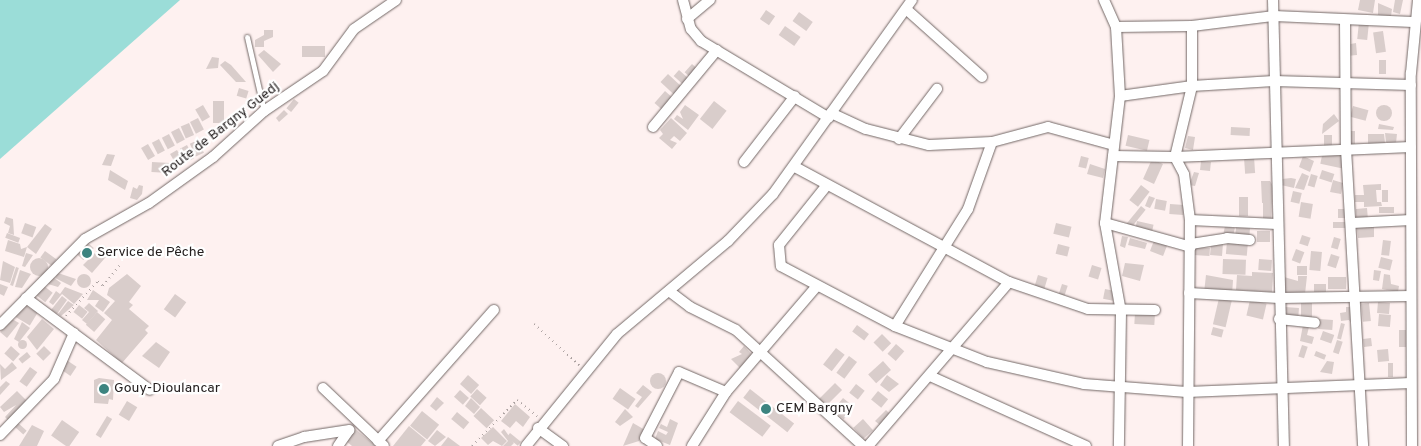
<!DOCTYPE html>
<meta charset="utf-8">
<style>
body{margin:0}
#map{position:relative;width:1421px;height:446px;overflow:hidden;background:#fef1f0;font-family:Overpass,sans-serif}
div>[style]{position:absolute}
.water>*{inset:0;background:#9bddd8}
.building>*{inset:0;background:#d9cdcb;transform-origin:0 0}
.round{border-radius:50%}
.path>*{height:2px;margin-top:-1px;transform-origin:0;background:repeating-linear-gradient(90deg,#aba1a0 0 1px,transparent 0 5px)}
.roads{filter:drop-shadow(0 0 1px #736866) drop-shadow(0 0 1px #736866)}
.service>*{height:5px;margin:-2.5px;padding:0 2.5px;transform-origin:2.5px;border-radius:2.5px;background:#fff}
.minor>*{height:10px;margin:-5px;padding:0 5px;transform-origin:5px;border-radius:5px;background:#fff}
.dots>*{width:14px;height:14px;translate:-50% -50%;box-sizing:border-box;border:2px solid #fff;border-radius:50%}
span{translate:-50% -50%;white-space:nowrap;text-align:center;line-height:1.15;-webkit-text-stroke:4.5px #fff;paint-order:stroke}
.street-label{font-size:14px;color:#252020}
.poi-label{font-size:14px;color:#252020}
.left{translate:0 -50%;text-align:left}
</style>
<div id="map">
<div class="water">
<i style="clip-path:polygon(0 0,180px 0,0 159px)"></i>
</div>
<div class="building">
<i style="clip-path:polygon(1360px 0,1375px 0,1373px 13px,1358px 10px)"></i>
<i style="clip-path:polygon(1395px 0,1403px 0,1400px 14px,1393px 12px)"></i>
<i style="clip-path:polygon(1378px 3px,1392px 9px,1391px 16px,1378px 15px)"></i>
<i style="left:766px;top:10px;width:11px;height:11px;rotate:34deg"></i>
<i style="left:799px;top:12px;width:17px;height:11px;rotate:36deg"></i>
<i style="left:1359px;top:22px;width:10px;height:17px;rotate:6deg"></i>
<i style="left:785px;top:26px;width:19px;height:11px;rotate:35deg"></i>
<i style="clip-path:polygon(264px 30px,273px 30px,273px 37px,264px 41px,264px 47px,255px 47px,255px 40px,264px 35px)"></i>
<i style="left:1383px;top:31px;width:21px;height:10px;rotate:82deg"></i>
<i style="clip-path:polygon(1356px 43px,1357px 55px,1347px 56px,1345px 45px)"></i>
<i style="left:302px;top:46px;width:23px;height:11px"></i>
<i style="clip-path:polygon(264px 50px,281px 64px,273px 72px,258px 55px)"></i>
<i style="clip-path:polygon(212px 57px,219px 58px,218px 68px,206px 69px)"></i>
<i style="left:1379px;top:60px;width:7px;height:14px"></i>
<i style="clip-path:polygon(225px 61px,231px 65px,246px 82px,236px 82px,220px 65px)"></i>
<i style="left:692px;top:64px;width:13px;height:11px;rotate:42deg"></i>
<i style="left:679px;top:70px;width:12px;height:8px;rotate:42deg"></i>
<i style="left:668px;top:74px;width:18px;height:11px;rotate:43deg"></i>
<i style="left:239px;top:88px;width:10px;height:8px;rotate:17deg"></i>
<i style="left:665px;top:91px;width:9px;height:16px;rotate:41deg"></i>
<i style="left:294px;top:99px;width:6px;height:12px;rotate:39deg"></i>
<i style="left:213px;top:101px;width:11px;height:22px"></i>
<i style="left:714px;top:101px;width:16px;height:23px;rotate:38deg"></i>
<i style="left:203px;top:105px;width:14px;height:9px;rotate:60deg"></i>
<i style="clip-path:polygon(685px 105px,699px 115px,688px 130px,674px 119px,677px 115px,683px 119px,680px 112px)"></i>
<i class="round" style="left:1376px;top:105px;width:16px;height:16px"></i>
<i style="left:1353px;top:106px;width:16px;height:11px;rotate:15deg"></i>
<i style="clip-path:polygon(284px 110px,288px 114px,279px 122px,276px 118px)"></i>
<i style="clip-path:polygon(1334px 114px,1339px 121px,1322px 134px,1323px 124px)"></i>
<i style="left:198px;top:118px;width:13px;height:9px;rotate:63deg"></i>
<i style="clip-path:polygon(671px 118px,687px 133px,680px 141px,674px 136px,670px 140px,677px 143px,672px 149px,659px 138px,663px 134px,660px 130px)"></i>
<i style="left:189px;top:123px;width:13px;height:9px;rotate:67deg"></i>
<i style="clip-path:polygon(1379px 124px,1394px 127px,1393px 130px,1378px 129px)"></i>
<i style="left:1231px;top:127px;width:19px;height:8px;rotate:3deg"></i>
<i style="left:179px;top:128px;width:13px;height:9px;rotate:63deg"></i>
<i style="left:1347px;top:131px;width:8px;height:13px"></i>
<i style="clip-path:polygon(1385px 133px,1397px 134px,1396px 143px,1386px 142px)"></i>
<i style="left:169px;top:134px;width:13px;height:8px;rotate:63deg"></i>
<i style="clip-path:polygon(1368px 134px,1384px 134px,1385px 143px,1368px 144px)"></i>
<i style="left:1128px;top:135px;width:22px;height:11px;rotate:13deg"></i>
<i style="left:1324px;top:135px;width:8px;height:11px"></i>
<i style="clip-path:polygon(1188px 136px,1195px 137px,1193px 150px,1185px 148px)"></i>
<i style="left:159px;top:139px;width:13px;height:8px;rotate:63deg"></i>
<i style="left:198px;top:140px;width:14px;height:9px;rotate:65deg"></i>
<i style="left:148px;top:144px;width:14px;height:8px;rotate:60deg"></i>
<i style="left:187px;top:145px;width:15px;height:8px;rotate:62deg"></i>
<i style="left:177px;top:150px;width:14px;height:8px;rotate:60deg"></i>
<i style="left:1323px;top:151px;width:24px;height:13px;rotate:12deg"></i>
<i style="clip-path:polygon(107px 154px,115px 155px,111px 166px,102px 165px)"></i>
<i style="left:1081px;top:156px;width:8px;height:11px;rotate:14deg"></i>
<i style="clip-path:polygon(1303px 156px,1314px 161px,1310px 172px,1299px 167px)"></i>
<i style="left:1254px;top:157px;width:16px;height:10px;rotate:86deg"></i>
<i style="left:1152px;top:159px;width:12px;height:22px;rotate:24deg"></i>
<i style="left:1201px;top:161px;width:10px;height:9px;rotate:6deg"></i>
<i style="left:152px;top:162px;width:18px;height:10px;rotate:3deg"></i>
<i style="clip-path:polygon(1090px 164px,1105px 169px,1103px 178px,1087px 174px)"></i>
<i style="clip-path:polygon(110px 170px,128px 181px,125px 190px,108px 180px)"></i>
<i style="left:1322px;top:170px;width:13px;height:9px;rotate:18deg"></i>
<i style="clip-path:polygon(1194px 172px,1199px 173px,1195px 186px,1189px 185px)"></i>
<i style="clip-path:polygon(1302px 173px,1309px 176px,1304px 190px,1295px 188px)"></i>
<i style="left:1311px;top:174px;width:7px;height:12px;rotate:16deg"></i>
<i style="clip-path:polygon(1291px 178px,1296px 179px,1294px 188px,1281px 185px,1282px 179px)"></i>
<i style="clip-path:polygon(1333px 180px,1343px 183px,1341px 194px,1330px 192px)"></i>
<i style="clip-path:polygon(1261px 181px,1270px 181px,1273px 186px,1271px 219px,1263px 219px,1263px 203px,1268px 203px,1262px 203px)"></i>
<i style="clip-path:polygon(1381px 184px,1381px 190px,1376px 190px,1377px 202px,1381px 202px,1382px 206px,1364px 207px,1364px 202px,1355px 202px,1355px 195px,1364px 195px,1363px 185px)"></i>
<i style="clip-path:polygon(139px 185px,143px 186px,142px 194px,137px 200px,130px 198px,133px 187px,137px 189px)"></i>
<i style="left:1141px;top:185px;width:11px;height:19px;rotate:38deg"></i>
<i style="left:1382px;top:190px;width:6px;height:12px"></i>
<i style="left:1293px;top:191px;width:9px;height:11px;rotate:13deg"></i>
<i style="clip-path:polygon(1149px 196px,1155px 198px,1150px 208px,1145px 206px)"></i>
<i style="left:1239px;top:197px;width:9px;height:19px"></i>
<i style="left:1156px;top:199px;width:11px;height:10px;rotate:10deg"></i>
<i style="left:1301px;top:202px;width:12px;height:15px;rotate:9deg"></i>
<i style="left:1170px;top:204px;width:14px;height:10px;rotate:4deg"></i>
<i style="left:1141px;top:206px;width:6px;height:23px;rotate:39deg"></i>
<i style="left:1394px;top:207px;width:6px;height:15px;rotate:90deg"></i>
<i style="clip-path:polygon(1367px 208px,1368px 220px,1356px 220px,1356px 209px)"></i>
<i style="left:1338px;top:209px;width:10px;height:9px"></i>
<i style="clip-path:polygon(6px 217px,13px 219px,14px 235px,8px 233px,10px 226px,4px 223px)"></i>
<i style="left:1137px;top:221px;width:17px;height:10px;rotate:13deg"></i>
<i style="left:1333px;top:222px;width:17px;height:6px"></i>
<i style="left:25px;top:223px;width:12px;height:11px;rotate:20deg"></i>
<i style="left:1056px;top:223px;width:16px;height:11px;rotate:14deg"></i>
<i style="clip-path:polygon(45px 224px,52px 229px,36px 254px,27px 247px)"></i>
<i style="left:1225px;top:226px;width:10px;height:7px;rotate:11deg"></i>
<i style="left:1236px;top:227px;width:14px;height:9px;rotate:4deg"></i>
<i style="clip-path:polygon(1357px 227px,1374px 227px,1374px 237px,1358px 238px)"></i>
<i style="left:1257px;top:231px;width:13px;height:11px"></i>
<i style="left:7px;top:233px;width:14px;height:5px;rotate:21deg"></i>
<i style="left:1302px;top:235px;width:9px;height:9px;rotate:18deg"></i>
<i style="clip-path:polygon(1122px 236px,1128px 237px,1125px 248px,1120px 246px)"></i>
<i style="left:1334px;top:237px;width:7px;height:11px;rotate:16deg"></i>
<i style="clip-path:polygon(1130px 238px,1147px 243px,1145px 249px,1128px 245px)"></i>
<i style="left:1155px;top:238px;width:14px;height:14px;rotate:21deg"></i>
<i style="clip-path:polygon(8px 240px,20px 244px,21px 249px,27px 247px,24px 257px,5px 251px)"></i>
<i style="left:1383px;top:240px;width:8px;height:15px;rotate:7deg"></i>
<i style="left:1227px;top:241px;width:21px;height:13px;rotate:5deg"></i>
<i style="left:87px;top:242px;width:9px;height:16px;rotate:41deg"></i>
<i style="clip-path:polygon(1223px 243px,1222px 256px,1210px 255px,1211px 245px)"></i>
<i style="left:1058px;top:244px;width:12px;height:10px;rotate:14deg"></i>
<i style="clip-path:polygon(103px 245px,111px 251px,92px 273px,83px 265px)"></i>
<i style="left:1194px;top:247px;width:16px;height:8px;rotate:4deg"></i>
<i style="left:1296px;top:249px;width:9px;height:12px;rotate:21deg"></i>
<i style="left:45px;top:251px;width:14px;height:8px;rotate:36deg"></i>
<i style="left:1311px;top:251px;width:11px;height:19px;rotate:5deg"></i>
<i style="clip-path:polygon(26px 253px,33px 255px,25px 267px,22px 266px)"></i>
<i style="left:1331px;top:254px;width:9px;height:12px;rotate:18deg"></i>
<i style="left:1381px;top:257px;width:12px;height:11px;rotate:14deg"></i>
<i class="round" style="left:30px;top:258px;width:18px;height:18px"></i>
<i style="left:1223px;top:259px;width:23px;height:15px;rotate:2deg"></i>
<i style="left:1259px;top:259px;width:13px;height:11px;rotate:4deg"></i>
<i style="clip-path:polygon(3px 261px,15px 267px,10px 283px,0 280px)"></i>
<i style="clip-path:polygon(1125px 263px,1144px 265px,1140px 281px,1122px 276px)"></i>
<i style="left:1092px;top:265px;width:10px;height:12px;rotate:17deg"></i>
<i style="left:1297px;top:266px;width:10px;height:9px"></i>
<i style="left:16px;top:267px;width:3px;height:19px;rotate:18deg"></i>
<i style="clip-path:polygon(20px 270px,31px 274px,22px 288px,15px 287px)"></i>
<i style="clip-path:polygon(1374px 270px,1381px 271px,1379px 281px,1373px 280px)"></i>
<i style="clip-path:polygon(1252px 272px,1273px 273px,1272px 292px,1236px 290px,1237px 275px,1252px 276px)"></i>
<i style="clip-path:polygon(58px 273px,76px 279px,71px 286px,55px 278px)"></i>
<i class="round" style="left:77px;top:274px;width:14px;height:14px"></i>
<i style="clip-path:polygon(127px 274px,141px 286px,129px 302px,133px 305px,129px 309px,149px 326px,145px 330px,148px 333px,122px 363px,96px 340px,112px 320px,104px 313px,115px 301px,107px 295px,109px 288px)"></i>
<i style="clip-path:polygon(1384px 274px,1390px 275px,1391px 284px,1399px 286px,1398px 292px,1382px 289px)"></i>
<i style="left:1038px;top:275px;width:10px;height:12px;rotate:17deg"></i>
<i style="clip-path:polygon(1206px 275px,1233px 280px,1232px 295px,1204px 293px)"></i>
<i style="clip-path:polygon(1298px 276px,1307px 276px,1305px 294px,1285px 295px,1284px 277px,1298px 281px)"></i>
<i style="clip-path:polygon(53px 277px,61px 283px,58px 287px,48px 284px)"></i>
<i style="left:1328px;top:277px;width:18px;height:12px"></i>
<i style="clip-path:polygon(0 284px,8px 287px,4px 296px,0 294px)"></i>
<i style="left:1062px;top:284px;width:6px;height:11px;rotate:18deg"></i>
<i style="left:1326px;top:284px;width:8px;height:12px;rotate:90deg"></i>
<i style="left:44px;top:286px;width:11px;height:12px;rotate:38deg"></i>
<i style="clip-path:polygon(65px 287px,83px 294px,74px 304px,62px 294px,53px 305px,49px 302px,56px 291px,60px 294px)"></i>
<i style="left:1105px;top:289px;width:10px;height:10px;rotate:11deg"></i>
<i style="clip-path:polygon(93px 290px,110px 302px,103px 312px,95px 306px,99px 300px,87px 300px)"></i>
<i style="left:175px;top:294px;width:14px;height:19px;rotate:36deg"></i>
<i style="clip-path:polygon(62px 296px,67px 300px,57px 314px,51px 310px)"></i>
<i style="left:1219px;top:298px;width:13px;height:27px;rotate:13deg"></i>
<i style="left:1250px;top:300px;width:17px;height:16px;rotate:13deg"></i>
<i style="clip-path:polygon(68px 301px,74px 305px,61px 316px,58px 314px)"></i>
<i style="left:1378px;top:302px;width:12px;height:11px;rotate:5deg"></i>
<i style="clip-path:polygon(89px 303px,98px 311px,87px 324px,82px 320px,89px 312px,84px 308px)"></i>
<i style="left:1301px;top:303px;width:11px;height:14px"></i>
<i style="left:1369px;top:303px;width:18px;height:8px;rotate:84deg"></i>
<i style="left:23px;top:304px;width:17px;height:15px;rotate:31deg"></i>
<i style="left:79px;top:305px;width:11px;height:9px;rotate:38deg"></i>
<i style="left:1285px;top:307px;width:14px;height:8px;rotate:4deg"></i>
<i style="clip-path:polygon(1346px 307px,1351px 307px,1353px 325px,1349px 320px,1341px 321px,1340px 313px,1346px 312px)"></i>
<i style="left:97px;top:312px;width:11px;height:17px;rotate:41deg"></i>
<i style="left:1135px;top:312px;width:20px;height:12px;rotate:3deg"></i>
<i style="left:1379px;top:314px;width:12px;height:12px;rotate:5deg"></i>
<i style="clip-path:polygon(12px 319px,19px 323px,7px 338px,0 332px)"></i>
<i style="clip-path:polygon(42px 319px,54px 329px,37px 350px,27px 337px)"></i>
<i style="left:1319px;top:319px;width:14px;height:10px;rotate:4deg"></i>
<i style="clip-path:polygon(22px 322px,30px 328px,19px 342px,14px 339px)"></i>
<i style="left:1341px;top:323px;width:4px;height:16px;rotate:14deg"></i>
<i style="left:857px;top:325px;width:15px;height:8px;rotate:37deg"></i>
<i style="clip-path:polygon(1303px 325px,1309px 327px,1307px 335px,1314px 337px,1312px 344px,1300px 341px)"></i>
<i style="left:1213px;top:327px;width:11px;height:8px;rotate:15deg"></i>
<i style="left:1399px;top:330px;width:7px;height:17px"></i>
<i style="left:1323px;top:331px;width:12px;height:9px;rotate:20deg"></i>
<i style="left:882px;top:334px;width:13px;height:12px;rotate:45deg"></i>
<i style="left:1371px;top:338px;width:8px;height:8px;rotate:83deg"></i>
<i class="round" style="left:17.5px;top:339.5px;width:9px;height:9px"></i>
<i style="left:1337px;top:340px;width:6px;height:13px;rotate:18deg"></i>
<i style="clip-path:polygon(156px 342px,170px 352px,159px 368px,142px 356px)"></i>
<i style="left:896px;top:344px;width:11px;height:13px;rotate:41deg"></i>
<i style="left:1302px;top:345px;width:6px;height:12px;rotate:18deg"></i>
<i style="left:11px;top:346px;width:12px;height:10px;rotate:42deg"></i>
<i style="left:44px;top:346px;width:10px;height:11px;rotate:45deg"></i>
<i style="clip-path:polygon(744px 346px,754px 357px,742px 370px,731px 359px,742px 354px,739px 352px)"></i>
<i style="left:836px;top:348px;width:11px;height:21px;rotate:38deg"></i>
<i style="left:1388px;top:349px;width:12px;height:11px;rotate:85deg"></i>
<i style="left:1316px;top:351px;width:11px;height:5px;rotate:22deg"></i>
<i style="left:27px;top:352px;width:6px;height:11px;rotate:51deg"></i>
<i style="left:849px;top:356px;width:10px;height:21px;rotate:37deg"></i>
<i style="left:65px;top:359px;width:14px;height:11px;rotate:34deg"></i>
<i style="left:883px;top:361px;width:12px;height:20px;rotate:48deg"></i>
<i style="clip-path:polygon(1327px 361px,1334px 362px,1332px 374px,1320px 372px)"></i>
<i style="clip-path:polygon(12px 362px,17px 368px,1px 380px,0 364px,5px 369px)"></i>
<i style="left:1388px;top:363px;width:5px;height:14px"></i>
<i style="left:30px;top:367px;width:9px;height:18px;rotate:36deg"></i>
<i class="round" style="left:650px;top:373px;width:16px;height:16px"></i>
<i style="left:468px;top:375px;width:15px;height:12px;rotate:42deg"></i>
<i style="clip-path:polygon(887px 375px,899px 384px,889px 392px,880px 385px)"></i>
<i style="clip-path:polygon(99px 378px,114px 380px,113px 400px,109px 399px,108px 404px,94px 403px,94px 380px)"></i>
<i style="clip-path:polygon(6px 381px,10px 384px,0 395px,0 387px)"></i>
<i style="left:835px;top:383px;width:10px;height:23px;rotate:45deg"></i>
<i style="left:856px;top:384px;width:11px;height:11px;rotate:38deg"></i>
<i style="clip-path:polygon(643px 385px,652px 392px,638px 408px,635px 406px,642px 397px,636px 393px)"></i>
<i style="left:620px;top:388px;width:19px;height:13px;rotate:35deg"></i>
<i style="left:477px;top:389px;width:13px;height:10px;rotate:42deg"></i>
<i style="left:750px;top:389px;width:56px;height:11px;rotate:38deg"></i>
<i style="left:460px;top:390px;width:12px;height:9px;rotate:42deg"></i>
<i style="clip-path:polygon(17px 391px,28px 402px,9px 421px,5px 417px,16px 405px,4px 412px,0 407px)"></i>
<i style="left:878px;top:391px;width:13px;height:11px;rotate:39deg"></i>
<i style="clip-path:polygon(437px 397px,444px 403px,436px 411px,430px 406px)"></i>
<i style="clip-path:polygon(471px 398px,480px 407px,474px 414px,465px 406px)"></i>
<i style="left:843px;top:398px;width:14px;height:16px;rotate:39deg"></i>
<i style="left:127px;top:401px;width:12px;height:16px;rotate:31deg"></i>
<i style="left:738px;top:401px;width:41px;height:14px;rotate:37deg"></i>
<i style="clip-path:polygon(515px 404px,530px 417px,523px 427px,516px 421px,510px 428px,501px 421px)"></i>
<i style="left:481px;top:408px;width:18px;height:11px;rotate:43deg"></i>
<i style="clip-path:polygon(625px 409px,633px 417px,620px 426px,615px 422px)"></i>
<i style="clip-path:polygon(886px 410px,891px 415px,880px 425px,875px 421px)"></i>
<i style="left:422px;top:411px;width:22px;height:19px;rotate:39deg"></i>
<i style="left:457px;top:412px;width:16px;height:9px;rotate:40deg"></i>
<i style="left:107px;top:416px;width:6px;height:22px;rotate:31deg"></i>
<i style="clip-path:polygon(670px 419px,678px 423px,670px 445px,655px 439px,658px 431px,666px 435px,668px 432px,659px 428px,661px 424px,667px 427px)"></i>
<i style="left:863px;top:419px;width:15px;height:13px;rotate:48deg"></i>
<i style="left:62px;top:420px;width:21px;height:19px;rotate:35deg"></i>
<i style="left:17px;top:422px;width:13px;height:5px;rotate:42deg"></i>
<i style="clip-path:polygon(633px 423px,645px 430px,639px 441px,623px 446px)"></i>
<i style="clip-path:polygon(32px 425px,44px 431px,37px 446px,19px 446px)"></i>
<i style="clip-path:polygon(409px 426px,426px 440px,421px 446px,393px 446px)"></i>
<i style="clip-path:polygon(493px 427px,507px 441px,502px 446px,493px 441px,488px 445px,481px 438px)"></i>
<i style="clip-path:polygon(355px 429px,376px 446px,352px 446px,346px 441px)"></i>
<i style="clip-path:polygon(504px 429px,514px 443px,511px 446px,503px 446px,508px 441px,501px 432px)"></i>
<i style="clip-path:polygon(437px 430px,446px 437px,435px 446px,428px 441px)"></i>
<i style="left:510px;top:433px;width:14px;height:5px;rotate:39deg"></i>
<i style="clip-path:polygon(448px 437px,460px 446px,441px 446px)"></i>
</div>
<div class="path">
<i style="left:66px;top:316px;width:47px;rotate:-47.6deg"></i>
<i style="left:98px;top:281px;width:7px;rotate:45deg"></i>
<i style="left:103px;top:286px;width:28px;rotate:-51deg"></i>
<i style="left:534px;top:324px;width:62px;rotate:42.4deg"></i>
<i style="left:472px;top:446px;width:64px;rotate:-45.6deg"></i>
<i style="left:517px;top:400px;width:26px;rotate:39deg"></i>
</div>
<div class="roads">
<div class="service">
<i style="left:247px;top:37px;width:76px;rotate:77.1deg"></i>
</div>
<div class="minor">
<i style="left:683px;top:0;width:30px;rotate:75deg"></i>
<i style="left:691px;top:29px;width:16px;rotate:50deg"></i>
<i style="left:701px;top:41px;width:149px;rotate:31deg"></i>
<i style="left:1104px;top:0;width:30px;rotate:66deg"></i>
<i style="left:1116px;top:27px;width:69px;rotate:86.7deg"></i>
<i style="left:1120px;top:96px;width:128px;rotate:96.7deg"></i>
<i style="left:1105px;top:223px;width:90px;rotate:79.8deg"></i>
<i style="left:1121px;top:312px;width:134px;rotate:90.9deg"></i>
<i style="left:1273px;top:0;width:446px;rotate:88.6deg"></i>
<i style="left:906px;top:9px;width:102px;rotate:41.8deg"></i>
<i style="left:687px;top:19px;width:30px;rotate:-40deg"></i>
<i style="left:1345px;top:20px;width:129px;rotate:89.6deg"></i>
<i style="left:1346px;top:149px;width:297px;rotate:86.7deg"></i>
<i style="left:1116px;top:27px;width:76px;rotate:-0.8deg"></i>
<i style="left:1192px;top:26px;width:83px;rotate:-7deg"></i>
<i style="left:1274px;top:16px;width:139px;rotate:2.5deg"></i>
<i style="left:1120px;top:96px;width:73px;rotate:-7.9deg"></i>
<i style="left:1192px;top:86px;width:82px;rotate:-3.5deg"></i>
<i style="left:1274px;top:81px;width:137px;rotate:1.7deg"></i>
<i style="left:831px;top:113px;width:38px;rotate:25deg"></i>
<i style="left:866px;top:129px;width:65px;rotate:14.3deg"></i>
<i style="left:929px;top:145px;width:63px;rotate:-2.7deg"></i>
<i style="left:992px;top:142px;width:58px;rotate:-15deg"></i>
<i style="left:1048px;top:127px;width:68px;rotate:15.3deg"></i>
<i style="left:653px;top:127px;width:100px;rotate:-50.3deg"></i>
<i style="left:899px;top:139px;width:63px;rotate:-52.8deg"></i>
<i style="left:1113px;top:156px;width:62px;rotate:0.9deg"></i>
<i style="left:1175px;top:157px;width:236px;rotate:-2.4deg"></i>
<i style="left:744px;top:162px;width:83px;rotate:-52.3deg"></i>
<i style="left:795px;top:167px;width:243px;rotate:28.3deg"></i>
<i style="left:1009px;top:282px;width:83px;rotate:18.9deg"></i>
<i style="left:1088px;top:309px;width:67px;rotate:0.9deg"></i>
<i style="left:827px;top:185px;width:77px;rotate:128.7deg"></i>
<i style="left:779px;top:245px;width:21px;rotate:85deg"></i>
<i style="left:781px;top:266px;width:129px;rotate:27.8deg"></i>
<i style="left:895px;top:326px;width:99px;rotate:21.4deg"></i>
<i style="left:987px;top:362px;width:99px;rotate:12.8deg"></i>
<i style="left:1084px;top:384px;width:103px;rotate:4.4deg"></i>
<i style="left:1187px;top:392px;width:224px;rotate:-2.3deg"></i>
<i style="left:1190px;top:220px;width:87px;rotate:2.6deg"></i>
<i style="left:1105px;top:223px;width:89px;rotate:15.6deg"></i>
<i style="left:1352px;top:223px;width:59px;rotate:-2.9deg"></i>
<i style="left:1191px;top:244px;width:36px;rotate:-9deg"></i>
<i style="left:1227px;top:238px;width:23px;rotate:5deg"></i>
<i style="left:669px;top:291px;width:26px;rotate:37deg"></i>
<i style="left:690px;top:307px;width:51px;rotate:26.6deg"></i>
<i style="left:736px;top:330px;width:172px;rotate:42.4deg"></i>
<i style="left:1189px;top:293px;width:90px;rotate:3.2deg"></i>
<i style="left:1279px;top:298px;width:132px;rotate:-0.9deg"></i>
<i style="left:26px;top:298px;width:154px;rotate:36.6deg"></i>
<i style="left:1279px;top:319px;width:36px;rotate:6deg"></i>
<i style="left:0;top:325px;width:121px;rotate:-45.3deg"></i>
<i style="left:85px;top:239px;width:73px;rotate:-29.4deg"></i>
<i style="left:149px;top:203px;width:79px;rotate:-35.7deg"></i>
<i style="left:213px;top:157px;width:69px;rotate:-42deg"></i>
<i style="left:264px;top:111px;width:71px;rotate:-34.1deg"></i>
<i style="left:323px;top:71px;width:52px;rotate:-53.6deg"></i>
<i style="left:354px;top:29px;width:51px;rotate:-34.6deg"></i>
<i style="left:895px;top:326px;width:138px;rotate:-58deg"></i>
<i style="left:968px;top:209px;width:71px;rotate:-70.3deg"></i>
<i style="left:930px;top:376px;width:171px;rotate:24.2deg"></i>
<i style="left:323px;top:388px;width:84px;rotate:43.6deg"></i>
<i style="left:538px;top:428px;width:31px;rotate:36deg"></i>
<i style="left:0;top:435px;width:78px;rotate:-46deg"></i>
<i style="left:54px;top:379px;width:50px;rotate:-66.5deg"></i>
<i style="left:378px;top:441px;width:175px;rotate:-48.5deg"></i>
<i style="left:278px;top:446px;width:28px;rotate:-19deg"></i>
<i style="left:304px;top:437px;width:46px;rotate:-8.8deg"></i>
<i style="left:338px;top:446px;width:19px;rotate:-55deg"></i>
<i style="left:526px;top:446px;width:144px;rotate:-50.9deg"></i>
<i style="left:617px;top:334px;width:145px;rotate:-40deg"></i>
<i style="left:728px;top:241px;width:65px;rotate:-46.2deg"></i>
<i style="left:773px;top:194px;width:239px;rotate:-54.4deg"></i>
<i style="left:657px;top:446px;width:14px;rotate:-146deg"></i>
<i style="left:645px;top:438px;width:74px;rotate:-62.7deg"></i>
<i style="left:679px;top:372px;width:51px;rotate:23.1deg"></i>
<i style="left:692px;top:446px;width:64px;rotate:-57.8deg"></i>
<i style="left:726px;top:392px;width:140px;rotate:-49.4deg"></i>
<i style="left:868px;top:446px;width:216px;rotate:-49.3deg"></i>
<i style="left:1188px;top:446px;width:226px;rotate:-89.5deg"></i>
<i style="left:1190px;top:220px;width:46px;rotate:-97.4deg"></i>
<i style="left:1184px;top:174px;width:19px;rotate:-118deg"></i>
<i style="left:1175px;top:157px;width:73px;rotate:-76.5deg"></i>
<i style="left:1192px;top:86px;width:60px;rotate:-90deg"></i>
<i style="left:1412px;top:446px;width:373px;rotate:-90.2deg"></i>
<i style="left:1411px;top:73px;width:73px;rotate:-84.5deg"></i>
</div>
</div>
<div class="dots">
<i style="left:87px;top:253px;background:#3c8480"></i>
<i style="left:104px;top:389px;background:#3c8480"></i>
<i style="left:766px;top:409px;background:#3c8480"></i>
</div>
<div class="street-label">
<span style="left:221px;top:130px;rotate:-38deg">Route de Bargny Guedj</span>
</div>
<div class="poi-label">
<span class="left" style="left:97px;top:253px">Service de Pêche</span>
<span class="left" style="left:114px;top:389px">Gouy-Dioulancar</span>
<span class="left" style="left:776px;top:409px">CEM Bargny</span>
</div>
</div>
